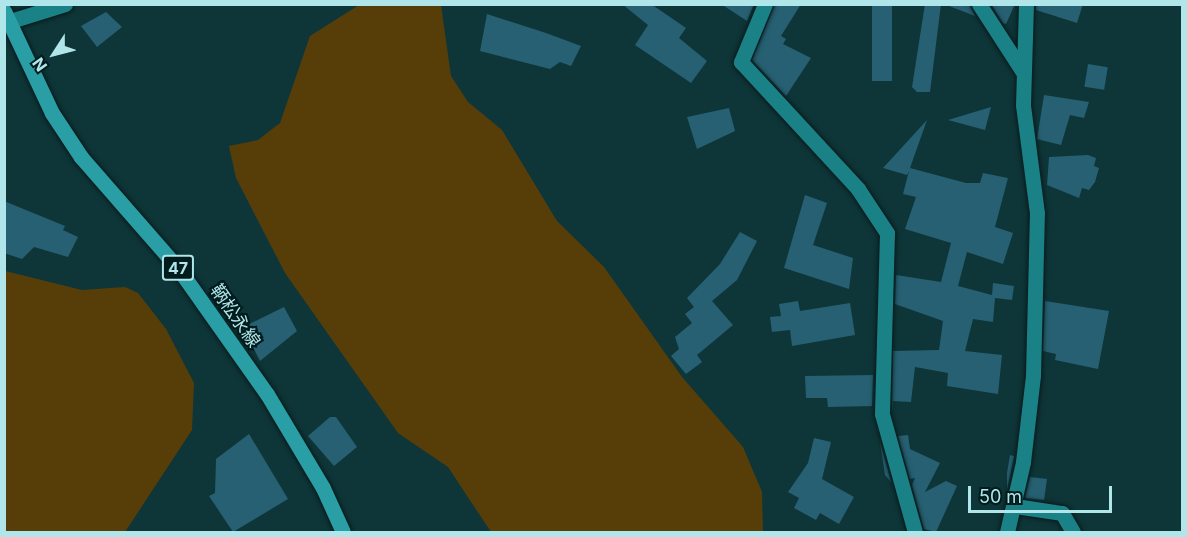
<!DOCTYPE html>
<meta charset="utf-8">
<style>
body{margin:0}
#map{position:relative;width:1187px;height:537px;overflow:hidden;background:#0e3638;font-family:Inter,"Noto Sans JP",sans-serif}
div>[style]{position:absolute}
.green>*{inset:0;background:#573e08}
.building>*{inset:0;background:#266072;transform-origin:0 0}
.roads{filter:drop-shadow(0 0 2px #0a1a1c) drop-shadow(0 0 2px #0a1a1c)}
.minor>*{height:15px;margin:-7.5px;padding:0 7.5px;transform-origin:7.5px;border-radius:7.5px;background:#1a8187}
.primary>*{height:15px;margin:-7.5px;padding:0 7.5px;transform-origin:7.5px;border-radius:7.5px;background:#299ea5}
span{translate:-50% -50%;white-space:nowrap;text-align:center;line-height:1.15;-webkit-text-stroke:4.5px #021c1e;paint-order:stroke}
.shield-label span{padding:2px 4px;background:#021c1e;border:2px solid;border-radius:4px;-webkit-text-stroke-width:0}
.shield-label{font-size:16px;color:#b0e5e9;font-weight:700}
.street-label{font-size:18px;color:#b0e5e9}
.frame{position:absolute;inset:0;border:6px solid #b0e5e9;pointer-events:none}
.north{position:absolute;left:24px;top:24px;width:60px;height:60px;-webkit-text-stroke:4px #021c1e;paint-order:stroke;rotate:234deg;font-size:16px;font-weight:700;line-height:24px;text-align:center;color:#b0e5e9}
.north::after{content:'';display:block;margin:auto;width:21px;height:27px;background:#b0e5e9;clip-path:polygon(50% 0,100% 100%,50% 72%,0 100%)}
.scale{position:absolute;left:968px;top:486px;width:144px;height:27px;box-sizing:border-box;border:3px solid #b0e5e9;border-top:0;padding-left:8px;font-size:18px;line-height:21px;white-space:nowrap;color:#b0e5e9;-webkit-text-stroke:4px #021c1e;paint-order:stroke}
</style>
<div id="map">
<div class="green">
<i style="clip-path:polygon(359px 5px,441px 5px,451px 76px,468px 102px,502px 130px,557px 221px,604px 267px,682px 377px,743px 447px,762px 492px,763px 532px,491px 532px,448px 467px,398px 433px,285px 273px,236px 178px,229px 146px,258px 140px,280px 123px,310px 36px)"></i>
<i style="clip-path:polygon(5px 271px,82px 290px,125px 287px,138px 293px,166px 329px,194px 383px,192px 430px,125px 532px,5px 532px)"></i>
</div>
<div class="building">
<i style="clip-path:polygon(622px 4px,651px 4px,686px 28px,679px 38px,707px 61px,691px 83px,635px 45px,648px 25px)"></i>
<i style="clip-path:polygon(721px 4px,754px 4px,747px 21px)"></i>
<i style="clip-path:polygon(775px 4px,801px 4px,781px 36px,786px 39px,783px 44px,811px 58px,786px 96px,752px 60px)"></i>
<i style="left:872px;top:4px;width:20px;height:77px"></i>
<i style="clip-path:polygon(925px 4px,941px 4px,930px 92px,917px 92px,912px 87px)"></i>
<i style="clip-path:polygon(949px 4px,969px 4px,975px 16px,949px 6px)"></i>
<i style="clip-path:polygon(991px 4px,1015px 4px,1006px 24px,1003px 23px)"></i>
<i style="clip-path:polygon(1036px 4px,1083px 4px,1077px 23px,1036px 10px)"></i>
<i style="clip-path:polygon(106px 12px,122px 27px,97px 47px,81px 26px)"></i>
<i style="clip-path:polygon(487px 14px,546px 33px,581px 46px,571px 66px,560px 62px,550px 69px,480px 51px)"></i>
<i style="left:1088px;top:64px;width:20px;height:23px;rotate:9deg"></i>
<i style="clip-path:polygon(1044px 95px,1089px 102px,1084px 118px,1070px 115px,1061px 145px,1037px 139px)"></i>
<i style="clip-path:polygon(991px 107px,985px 130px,948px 120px)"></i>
<i style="clip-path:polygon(729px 108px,735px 131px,697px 149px,687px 117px)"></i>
<i style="clip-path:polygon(927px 120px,910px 168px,966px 183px,980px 183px,983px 173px,1008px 178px,995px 227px,1013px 233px,1003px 264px,967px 252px,958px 286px,992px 295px,993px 283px,1014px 286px,1012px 300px,995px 298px,993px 322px,973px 319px,965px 351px,1002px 355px,998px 394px,947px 386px,948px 373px,915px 367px,911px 402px,893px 401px,892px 413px,893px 351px,939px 350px,943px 321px,895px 304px,896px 275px,941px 282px,951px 243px,905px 229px,916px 197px,903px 194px,909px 171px,907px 175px,883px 168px)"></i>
<i style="clip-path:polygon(1088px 155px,1096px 158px,1094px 166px,1099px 168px,1095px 182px,1089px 190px,1082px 188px,1079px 198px,1047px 185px,1049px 157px)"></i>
<i style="clip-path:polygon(805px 195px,827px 203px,813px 245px,853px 258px,849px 289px,784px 268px)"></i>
<i style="clip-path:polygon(4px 201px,65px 226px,63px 230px,78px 237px,68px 257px,34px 247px,22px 259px,4px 253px)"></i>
<i style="clip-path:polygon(740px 232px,757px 241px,737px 280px,712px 301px,733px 325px,697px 355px,702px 362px,686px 374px,671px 356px,679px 349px,675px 337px,692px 323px,685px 314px,694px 307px,687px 298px,720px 264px)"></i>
<i style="clip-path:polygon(798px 301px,800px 311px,850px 303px,855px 335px,792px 346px,790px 330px,772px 332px,770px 317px,781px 316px,779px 304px)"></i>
<i style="clip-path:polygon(1045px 301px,1109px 311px,1098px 369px,1055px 360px,1056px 354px,1043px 351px)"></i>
<i style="clip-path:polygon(284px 307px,297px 331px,260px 361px,243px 327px)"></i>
<i style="clip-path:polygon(873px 375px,872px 406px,828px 407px,827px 398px,806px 398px,805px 376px)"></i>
<i style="clip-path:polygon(330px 417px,336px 417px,357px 447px,334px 466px,308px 436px)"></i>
<i style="clip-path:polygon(249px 434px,288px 499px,233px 532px,209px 496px,215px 493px,216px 459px)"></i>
<i style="clip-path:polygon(908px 435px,910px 449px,940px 463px,925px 492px,946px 481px,957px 486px,936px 532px,924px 529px,912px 485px,915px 478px,910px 479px,898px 436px)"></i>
<i style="clip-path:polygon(814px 438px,831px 442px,822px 479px,854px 497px,839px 524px,820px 513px,816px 520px,794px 508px,799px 498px,788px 492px,808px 463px)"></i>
<i style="clip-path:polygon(880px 442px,891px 482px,885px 475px)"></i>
<i style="clip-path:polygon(1010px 455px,1014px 456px,1007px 490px,1007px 473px)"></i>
<i style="clip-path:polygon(1030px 477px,1047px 479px,1044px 500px,1025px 498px)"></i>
</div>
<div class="roads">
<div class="minor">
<i style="left:765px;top:4px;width:63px;rotate:112.5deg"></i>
<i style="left:741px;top:62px;width:173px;rotate:47.3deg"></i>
<i style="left:858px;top:189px;width:53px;rotate:56.6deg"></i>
<i style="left:887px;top:233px;width:181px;rotate:91.6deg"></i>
<i style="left:882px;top:414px;width:123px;rotate:74.4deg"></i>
<i style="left:979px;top:4px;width:81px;rotate:57.1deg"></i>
<i style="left:4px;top:23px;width:64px;rotate:-17.3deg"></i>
<i style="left:1015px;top:506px;width:48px;rotate:8.5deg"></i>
<i style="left:1062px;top:513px;width:22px;rotate:60deg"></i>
<i style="left:1007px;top:532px;width:72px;rotate:-77.1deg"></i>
<i style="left:1023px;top:462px;width:88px;rotate:-83.4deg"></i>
<i style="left:1033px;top:375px;width:162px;rotate:-88.6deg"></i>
<i style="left:1037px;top:213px;width:109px;rotate:-97.4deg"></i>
<i style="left:1023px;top:105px;width:101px;rotate:-88.3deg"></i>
</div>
<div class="primary">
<i style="left:4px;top:11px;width:113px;rotate:64.8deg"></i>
<i style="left:52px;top:113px;width:53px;rotate:56.6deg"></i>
<i style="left:81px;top:157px;width:147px;rotate:48.9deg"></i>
<i style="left:178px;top:268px;width:154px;rotate:54.8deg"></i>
<i style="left:267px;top:394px;width:109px;rotate:59.2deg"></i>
<i style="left:323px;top:488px;width:48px;rotate:65.6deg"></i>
</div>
</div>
<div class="shield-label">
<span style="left:178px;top:268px">47</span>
</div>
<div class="street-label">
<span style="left:235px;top:316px;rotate:55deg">鞆松永線</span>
</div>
<div class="frame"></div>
<div class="north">N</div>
<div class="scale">50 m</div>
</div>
